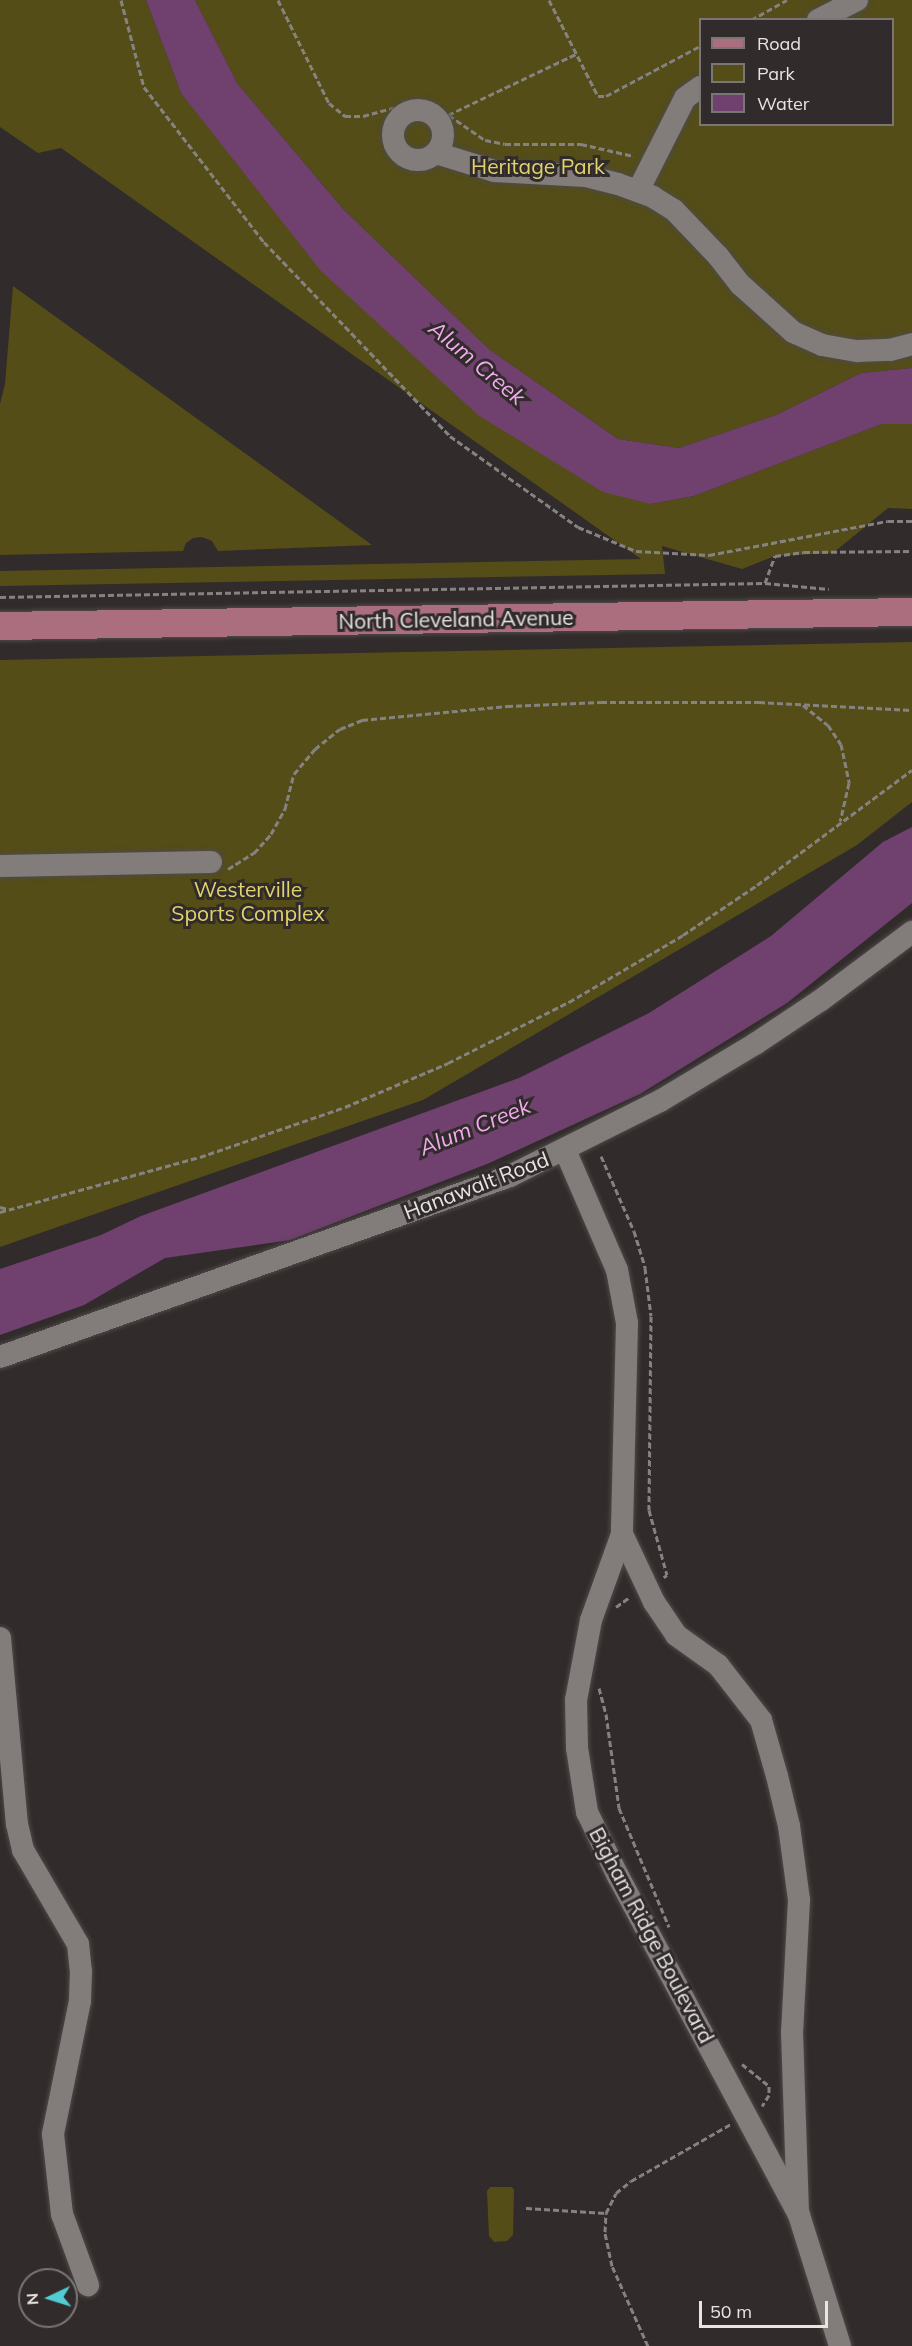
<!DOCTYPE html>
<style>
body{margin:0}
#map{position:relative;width:912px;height:2346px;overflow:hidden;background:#312c2b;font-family:Mulish,sans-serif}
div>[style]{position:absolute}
.green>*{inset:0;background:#544d17}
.water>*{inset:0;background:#70406f}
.path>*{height:3px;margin-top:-1.5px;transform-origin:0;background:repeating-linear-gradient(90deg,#868282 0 6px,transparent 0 9px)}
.roads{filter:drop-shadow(0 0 2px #4e4a49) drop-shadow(0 0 2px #4e4a49)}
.minor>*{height:22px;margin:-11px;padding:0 11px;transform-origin:11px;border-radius:11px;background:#827d7b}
.minor>.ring{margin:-11px;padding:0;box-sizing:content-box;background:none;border:22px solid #827d7b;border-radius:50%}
.major>*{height:28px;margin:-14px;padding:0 14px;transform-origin:14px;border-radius:14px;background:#aa6e7f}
span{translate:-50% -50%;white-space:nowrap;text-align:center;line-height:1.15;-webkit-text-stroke:6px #312c2b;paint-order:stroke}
.park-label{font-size:21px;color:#e1d36c}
.street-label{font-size:21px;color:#e7e4e4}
.water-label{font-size:22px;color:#f3a8f0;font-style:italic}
.legend{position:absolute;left:699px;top:18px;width:195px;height:108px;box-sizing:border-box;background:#312c2b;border:2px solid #7a7675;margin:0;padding:8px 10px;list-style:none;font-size:18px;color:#e7e4e4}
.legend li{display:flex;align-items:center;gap:12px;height:30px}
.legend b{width:30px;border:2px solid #7a7675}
.north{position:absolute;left:18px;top:2268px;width:60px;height:60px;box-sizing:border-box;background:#312c2b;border:2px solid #7a7675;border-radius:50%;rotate:266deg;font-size:16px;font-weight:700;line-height:24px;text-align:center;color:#e7e4e4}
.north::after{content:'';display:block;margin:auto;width:21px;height:27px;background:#51ccd5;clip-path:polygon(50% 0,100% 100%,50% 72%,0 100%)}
.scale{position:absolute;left:699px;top:2301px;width:129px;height:27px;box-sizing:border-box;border:3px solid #e7e4e4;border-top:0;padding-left:8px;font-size:18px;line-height:21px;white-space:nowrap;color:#e7e4e4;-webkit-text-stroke:4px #312c2b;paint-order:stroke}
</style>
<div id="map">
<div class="green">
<i style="clip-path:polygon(0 0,146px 0,181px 93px,651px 504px,694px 496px,882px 424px,912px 424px,912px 509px,888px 508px,833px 553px,775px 556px,742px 569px,662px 546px,665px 574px,0 586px,0 571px,641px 559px,61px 148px,38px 153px,0 127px)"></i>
<i style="clip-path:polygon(evenodd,195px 0,912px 0,912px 368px,861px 373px,776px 415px,679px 448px,618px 439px,490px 350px,343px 209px,237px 83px,195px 0,700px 20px,892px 20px,892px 124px,700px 124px,700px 20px)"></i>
<i style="clip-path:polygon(13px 286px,372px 545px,218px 551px,212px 541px,202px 537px,193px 538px,186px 543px,183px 551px,0 555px,0 404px,5px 384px)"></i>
<i style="clip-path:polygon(912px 642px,912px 802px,857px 845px,423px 1100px,0 1247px,0 660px)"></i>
<i style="clip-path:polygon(490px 2187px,512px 2187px,514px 2190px,513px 2235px,507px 2241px,494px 2242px,489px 2236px,487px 2191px)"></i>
</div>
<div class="water">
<i style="clip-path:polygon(146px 0,195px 0,237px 83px,343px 209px,490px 350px,618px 439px,679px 448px,776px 415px,861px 373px,912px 368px,912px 424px,882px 424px,694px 496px,651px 504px,603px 492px,478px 415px,321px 271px,181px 93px)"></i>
<i style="clip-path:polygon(912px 827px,912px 903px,787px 1003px,640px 1094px,487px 1164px,290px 1240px,165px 1258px,84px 1305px,0 1335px,0 1269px,101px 1235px,141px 1216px,519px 1078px,649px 1013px,771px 936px,883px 842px)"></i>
</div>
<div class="path">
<i style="left:121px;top:0;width:90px;rotate:75.2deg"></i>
<i style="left:144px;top:87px;width:196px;rotate:52.3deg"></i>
<i style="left:264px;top:242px;width:269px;rotate:46.2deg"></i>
<i style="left:450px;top:436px;width:157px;rotate:35.4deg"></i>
<i style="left:578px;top:527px;width:63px;rotate:22.5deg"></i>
<i style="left:636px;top:551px;width:73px;rotate:3.1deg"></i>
<i style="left:709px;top:555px;width:182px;rotate:-10.8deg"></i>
<i style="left:888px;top:521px;width:24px"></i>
<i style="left:278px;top:0;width:115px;rotate:63.7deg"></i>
<i style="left:329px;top:103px;width:21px;rotate:39deg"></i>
<i style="left:345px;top:116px;width:18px"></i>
<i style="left:363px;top:116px;width:50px;rotate:-15.2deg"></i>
<i style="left:411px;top:103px;width:23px;rotate:5deg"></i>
<i style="left:434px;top:105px;width:62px;rotate:34.5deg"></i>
<i style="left:485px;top:140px;width:20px;rotate:11deg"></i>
<i style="left:505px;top:144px;width:76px"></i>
<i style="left:581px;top:144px;width:54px;rotate:12.8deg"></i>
<i style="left:549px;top:0;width:108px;rotate:63deg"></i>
<i style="left:598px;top:96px;width:8px"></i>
<i style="left:606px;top:96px;width:106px;rotate:-28deg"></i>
<i style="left:751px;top:20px;width:41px;rotate:-29.1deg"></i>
<i style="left:448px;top:115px;width:142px;rotate:-25.5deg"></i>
<i style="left:765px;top:583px;width:29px;rotate:-70deg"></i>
<i style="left:775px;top:556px;width:29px;rotate:-8deg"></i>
<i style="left:804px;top:552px;width:108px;rotate:-0.5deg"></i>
<i style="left:0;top:597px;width:765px;rotate:-1.05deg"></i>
<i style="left:765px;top:583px;width:64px;rotate:5.4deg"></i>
<i style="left:803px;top:705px;width:32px;rotate:39deg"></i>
<i style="left:828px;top:725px;width:23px;rotate:56deg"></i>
<i style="left:841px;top:744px;width:40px;rotate:78deg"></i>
<i style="left:849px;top:783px;width:39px;rotate:103deg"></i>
<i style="left:228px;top:869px;width:31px;rotate:-32deg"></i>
<i style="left:254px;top:853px;width:25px;rotate:-48deg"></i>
<i style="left:271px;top:834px;width:29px;rotate:-61deg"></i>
<i style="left:285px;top:809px;width:36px;rotate:-76deg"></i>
<i style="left:294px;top:774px;width:33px;rotate:-50deg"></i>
<i style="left:315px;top:749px;width:32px;rotate:-39deg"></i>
<i style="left:340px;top:729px;width:24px;rotate:-22deg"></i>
<i style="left:362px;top:720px;width:146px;rotate:-5.5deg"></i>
<i style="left:507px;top:706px;width:94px;rotate:-2.4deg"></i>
<i style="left:601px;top:702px;width:158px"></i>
<i style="left:759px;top:702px;width:153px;rotate:3deg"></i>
<i style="left:601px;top:1156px;width:82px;rotate:66.3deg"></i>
<i style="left:634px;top:1231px;width:39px;rotate:73deg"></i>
<i style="left:645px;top:1268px;width:48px;rotate:82.9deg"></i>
<i style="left:651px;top:1316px;width:194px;rotate:90.6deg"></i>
<i style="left:649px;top:1510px;width:67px;rotate:74.5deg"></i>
<i style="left:667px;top:1575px;width:4px;rotate:146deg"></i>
<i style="left:0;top:1207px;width:8px;rotate:14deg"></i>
<i style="left:0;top:1212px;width:207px;rotate:-15.4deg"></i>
<i style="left:200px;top:1157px;width:153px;rotate:-19deg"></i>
<i style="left:345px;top:1107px;width:112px;rotate:-23.1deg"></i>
<i style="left:448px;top:1063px;width:136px;rotate:-26.8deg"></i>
<i style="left:569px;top:1002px;width:132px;rotate:-30.4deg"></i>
<i style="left:683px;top:935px;width:89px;rotate:-34deg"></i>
<i style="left:757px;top:885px;width:193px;rotate:-36.6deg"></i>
<i style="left:616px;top:1607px;width:17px;rotate:-36deg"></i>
<i style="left:599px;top:1688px;width:27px;rotate:75deg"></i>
<i style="left:606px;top:1714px;width:95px;rotate:82.1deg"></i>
<i style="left:619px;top:1808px;width:129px;rotate:67.2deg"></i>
<i style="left:742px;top:2064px;width:35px;rotate:39deg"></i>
<i style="left:769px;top:2086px;width:9px;rotate:90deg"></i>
<i style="left:769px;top:2095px;width:13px;rotate:122deg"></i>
<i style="left:526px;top:2208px;width:80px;rotate:3.6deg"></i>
<i style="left:648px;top:2346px;width:88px;rotate:-114.2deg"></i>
<i style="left:612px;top:2266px;width:35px;rotate:-102deg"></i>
<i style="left:605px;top:2232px;width:19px;rotate:-87deg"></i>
<i style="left:606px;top:2213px;width:22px;rotate:-63deg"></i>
<i style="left:616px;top:2193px;width:19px;rotate:-39deg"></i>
<i style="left:631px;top:2181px;width:115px;rotate:-29.7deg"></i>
</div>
<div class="roads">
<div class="minor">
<i style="left:818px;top:20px;width:44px;rotate:-27.1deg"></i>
<i class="ring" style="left:393px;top:110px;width:28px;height:28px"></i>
<i style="left:436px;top:153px;width:61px;rotate:17.2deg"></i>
<i style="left:494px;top:171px;width:92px;rotate:3.1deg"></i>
<i style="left:586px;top:176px;width:33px;rotate:14deg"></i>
<i style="left:618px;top:184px;width:37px;rotate:20deg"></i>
<i style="left:653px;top:197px;width:25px;rotate:32deg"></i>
<i style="left:674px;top:210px;width:64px;rotate:46.3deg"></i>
<i style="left:718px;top:256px;width:37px;rotate:52deg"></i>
<i style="left:741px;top:285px;width:70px;rotate:42.1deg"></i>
<i style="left:793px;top:332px;width:32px;rotate:24deg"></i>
<i style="left:822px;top:345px;width:36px;rotate:10deg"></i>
<i style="left:857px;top:351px;width:33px;rotate:-2deg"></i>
<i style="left:890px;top:350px;width:23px;rotate:-15deg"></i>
<i style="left:638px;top:191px;width:104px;rotate:-63.2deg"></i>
<i style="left:685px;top:98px;width:19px;rotate:-36deg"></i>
<i style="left:0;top:866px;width:211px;rotate:-1.1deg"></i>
<i style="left:565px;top:1150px;width:131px;rotate:66.6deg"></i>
<i style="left:617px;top:1270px;width:54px;rotate:79.3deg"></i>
<i style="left:627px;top:1323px;width:211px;rotate:91.4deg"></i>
<i style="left:622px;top:1534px;width:91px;rotate:109.8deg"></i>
<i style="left:591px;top:1620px;width:81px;rotate:100.6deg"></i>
<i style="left:576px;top:1700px;width:48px;rotate:88.8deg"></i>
<i style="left:577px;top:1748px;width:65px;rotate:81.1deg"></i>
<i style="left:587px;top:1812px;width:71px;rotate:64.2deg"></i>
<i style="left:618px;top:1876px;width:384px;rotate:61.9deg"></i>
<i style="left:799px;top:2215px;width:137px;rotate:72.6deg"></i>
<i style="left:0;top:1357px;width:541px;rotate:-19.54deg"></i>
<i style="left:510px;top:1176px;width:168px;rotate:-26.6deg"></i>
<i style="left:660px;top:1101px;width:111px;rotate:-31deg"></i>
<i style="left:755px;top:1044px;width:79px;rotate:-33.7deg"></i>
<i style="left:821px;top:1000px;width:114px;rotate:-36.8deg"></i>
<i style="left:622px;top:1534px;width:75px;rotate:64.8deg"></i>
<i style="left:654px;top:1602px;width:40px;rotate:56deg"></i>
<i style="left:676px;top:1635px;width:52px;rotate:35.5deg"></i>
<i style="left:718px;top:1665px;width:70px;rotate:52deg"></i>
<i style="left:761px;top:1720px;width:58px;rotate:74.1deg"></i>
<i style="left:777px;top:1776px;width:51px;rotate:76.5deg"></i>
<i style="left:789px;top:1826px;width:75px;rotate:82.3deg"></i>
<i style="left:799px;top:1900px;width:132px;rotate:93deg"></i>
<i style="left:792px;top:2032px;width:177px;rotate:88.1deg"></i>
<i style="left:0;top:1638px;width:187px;rotate:84.8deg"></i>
<i style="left:17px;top:1824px;width:27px;rotate:77deg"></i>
<i style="left:23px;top:1850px;width:109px;rotate:59.7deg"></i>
<i style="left:78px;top:1944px;width:27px;rotate:84deg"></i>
<i style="left:81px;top:1971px;width:30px;rotate:92deg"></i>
<i style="left:80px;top:2001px;width:136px;rotate:101.5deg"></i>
<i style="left:53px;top:2134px;width:81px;rotate:83.6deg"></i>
<i style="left:62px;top:2214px;width:76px;rotate:69.9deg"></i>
</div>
<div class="major">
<i style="left:0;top:626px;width:912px;rotate:-0.88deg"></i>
</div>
</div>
<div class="park-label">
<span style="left:538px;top:166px">Heritage Park</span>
<span style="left:248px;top:901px">Westerville<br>Sports Complex</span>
</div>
<div class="street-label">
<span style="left:456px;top:619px;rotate:-1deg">North Cleveland Avenue</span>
<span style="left:476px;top:1185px;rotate:-21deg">Hanawalt Road</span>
<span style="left:652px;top:1935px;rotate:62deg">Bigham Ridge Boulevard</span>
</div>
<div class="water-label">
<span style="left:477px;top:363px;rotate:40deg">Alum Creek</span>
<span style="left:475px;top:1127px;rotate:-22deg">Alum Creek</span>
</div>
<ul class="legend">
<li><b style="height:8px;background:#aa6e7f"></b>Road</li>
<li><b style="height:16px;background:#544d17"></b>Park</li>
<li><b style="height:16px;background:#70406f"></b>Water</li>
</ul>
<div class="north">N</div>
<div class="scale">50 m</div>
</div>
